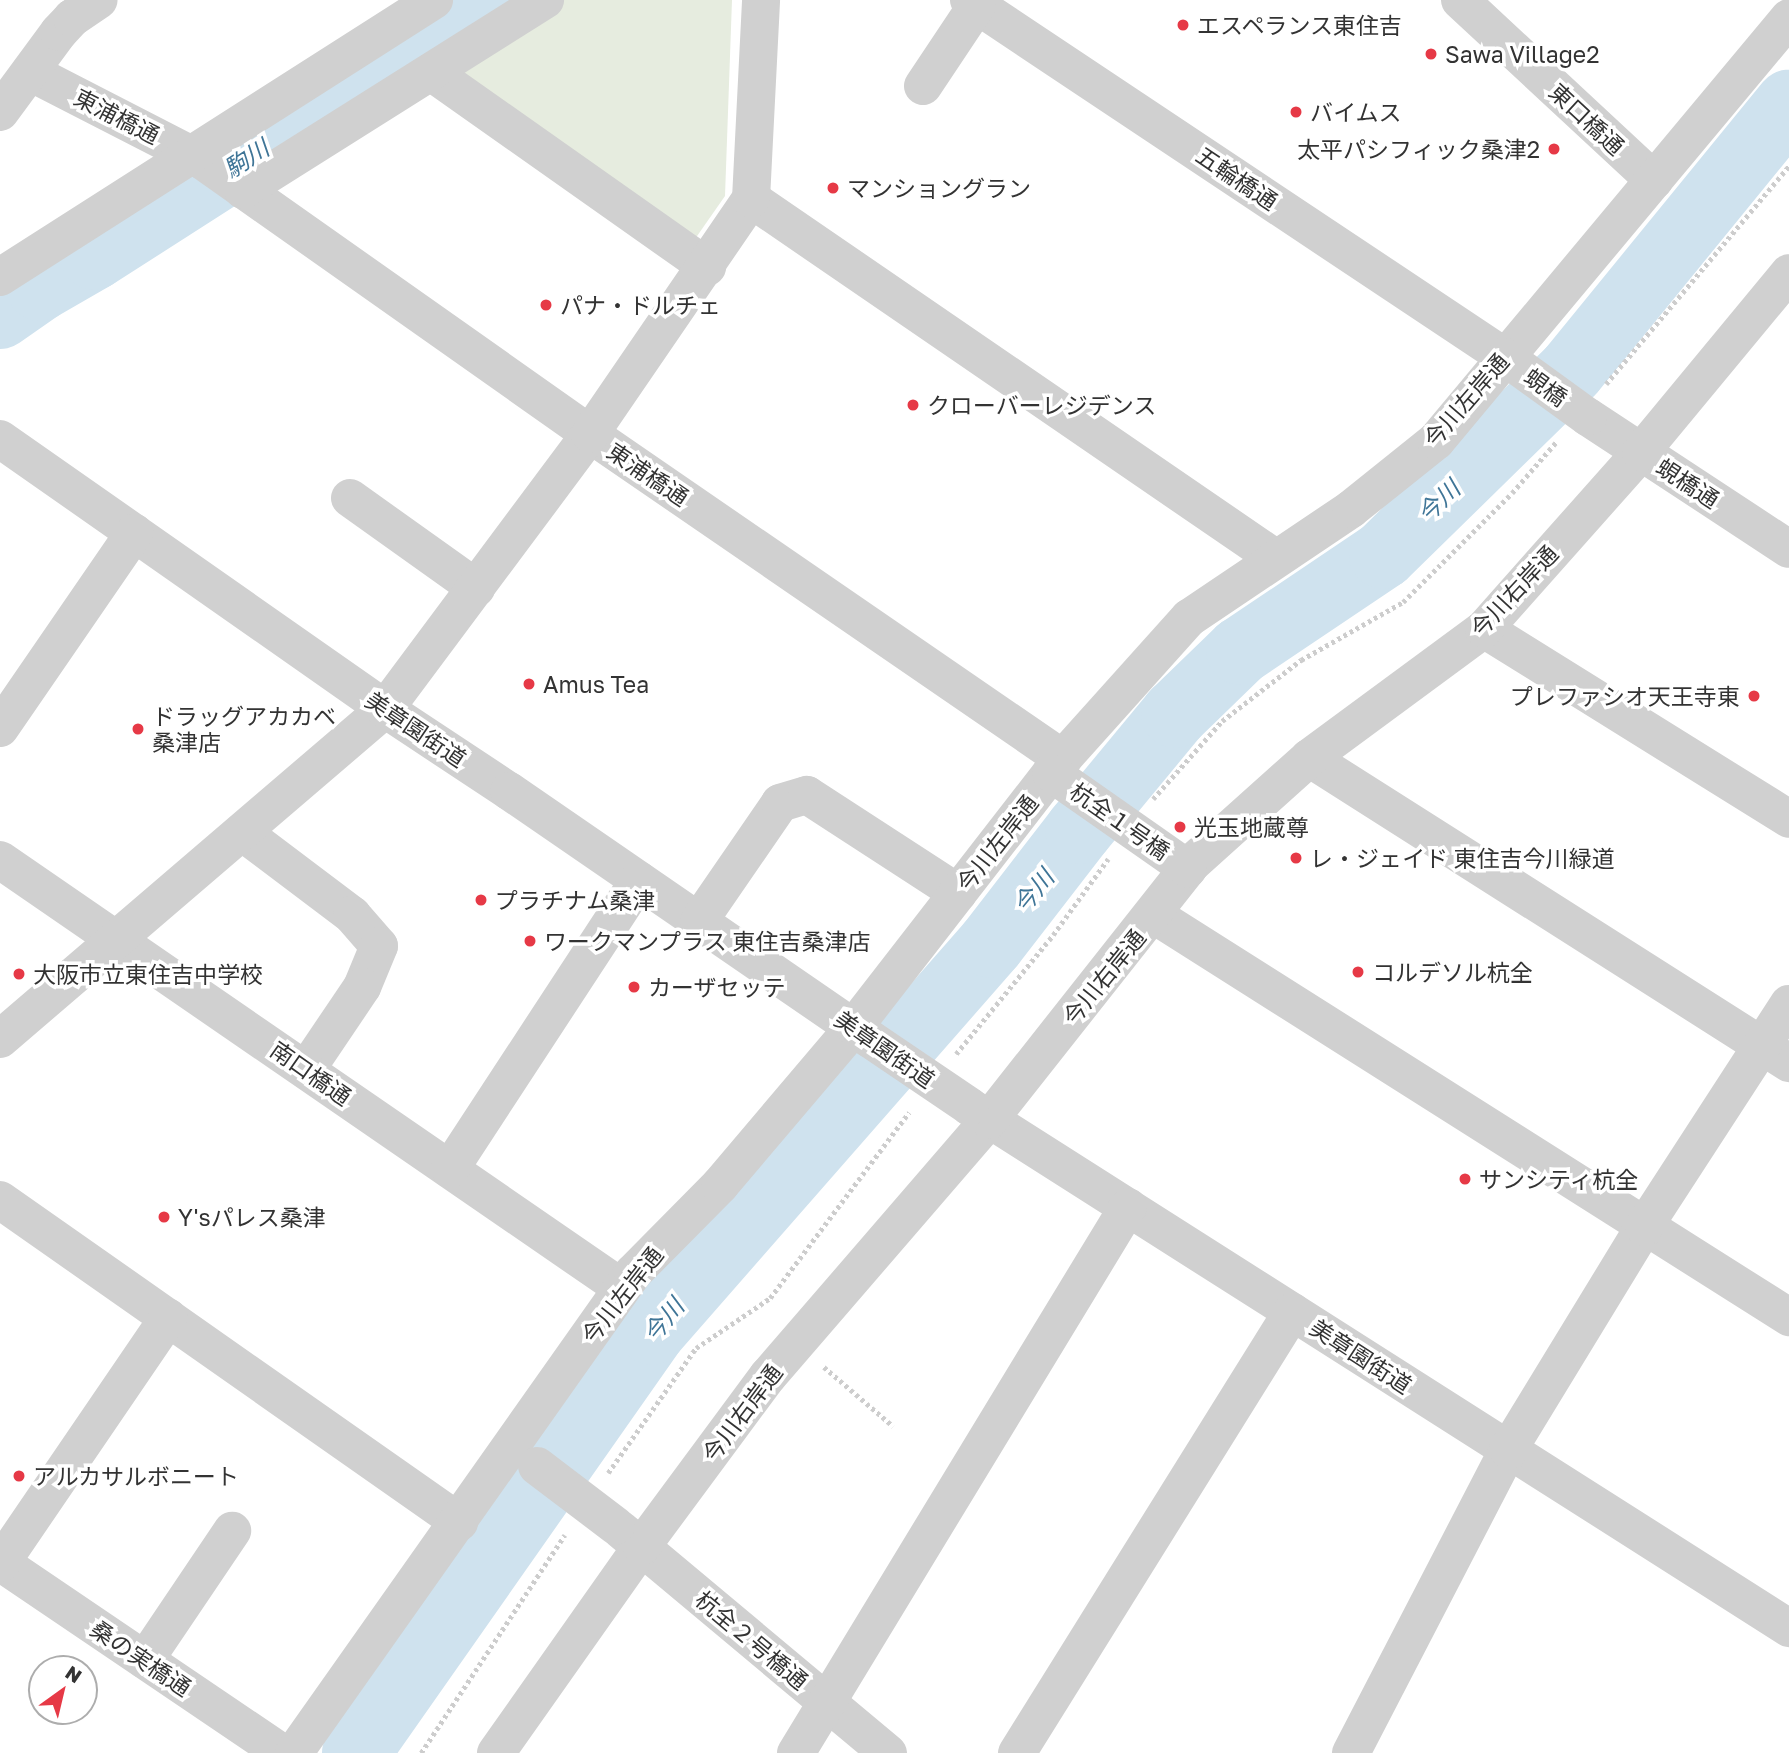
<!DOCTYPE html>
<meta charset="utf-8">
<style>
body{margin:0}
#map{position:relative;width:1789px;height:1753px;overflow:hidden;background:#fff;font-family:"Golos Text","Noto Sans JP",sans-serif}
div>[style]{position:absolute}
.green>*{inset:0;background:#e6ecdf}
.river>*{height:68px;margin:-34px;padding:0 34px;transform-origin:34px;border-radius:34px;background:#cfe2ee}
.path>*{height:4.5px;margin-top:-2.25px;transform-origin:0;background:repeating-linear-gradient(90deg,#cdcdcd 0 3.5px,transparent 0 7px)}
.minor>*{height:38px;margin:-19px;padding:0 19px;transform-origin:19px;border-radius:19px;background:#d0d0d0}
.minor-bridge>*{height:38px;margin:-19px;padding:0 19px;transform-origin:19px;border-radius:19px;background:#d0d0d0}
.dots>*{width:19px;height:19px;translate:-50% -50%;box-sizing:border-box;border:4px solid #fff;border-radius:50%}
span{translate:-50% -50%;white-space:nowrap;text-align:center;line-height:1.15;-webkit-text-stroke:7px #fff;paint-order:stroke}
.poi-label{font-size:23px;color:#333}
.left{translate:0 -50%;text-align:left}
.right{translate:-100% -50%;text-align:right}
.street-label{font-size:23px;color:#333}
.water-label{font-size:24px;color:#3f7597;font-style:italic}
.north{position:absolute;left:28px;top:1655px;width:70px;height:70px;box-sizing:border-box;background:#fff;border:2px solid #adadad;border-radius:50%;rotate:34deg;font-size:19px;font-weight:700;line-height:28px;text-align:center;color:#333}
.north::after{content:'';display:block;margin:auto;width:24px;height:32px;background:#e63946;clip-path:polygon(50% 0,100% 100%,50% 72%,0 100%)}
</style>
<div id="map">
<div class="green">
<i style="clip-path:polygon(559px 0,732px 0,725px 196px,695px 239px,445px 71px)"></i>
</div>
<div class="river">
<i style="left:0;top:315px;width:49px;rotate:-35deg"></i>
<i style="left:40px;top:287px;width:62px;rotate:-29.9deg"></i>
<i style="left:94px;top:256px;width:473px;rotate:-32.7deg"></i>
<i style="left:356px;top:1753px;width:515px;rotate:-54.95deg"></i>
<i style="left:652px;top:1331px;width:514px;rotate:-48.78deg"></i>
<i style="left:991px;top:944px;width:144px;rotate:-52.3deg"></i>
<i style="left:1079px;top:830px;width:151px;rotate:-50.4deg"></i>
<i style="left:1175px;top:714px;width:91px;rotate:-44.1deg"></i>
<i style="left:1240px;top:651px;width:172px;rotate:-33.9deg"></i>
<i style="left:1383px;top:555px;width:263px;rotate:-44.4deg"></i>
<i style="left:1571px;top:371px;width:345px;rotate:-50.8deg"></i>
</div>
<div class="path">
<i style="left:1606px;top:384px;width:285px;rotate:-50deg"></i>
<i style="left:1153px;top:799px;width:104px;rotate:-48.5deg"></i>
<i style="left:1222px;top:721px;width:100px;rotate:-37.7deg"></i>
<i style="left:1301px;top:660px;width:117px;rotate:-29.6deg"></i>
<i style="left:1403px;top:602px;width:154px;rotate:-45deg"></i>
<i style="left:1512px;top:493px;width:69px;rotate:-49.1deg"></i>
<i style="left:956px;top:1054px;width:154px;rotate:-50.8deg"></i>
<i style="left:1053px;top:935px;width:94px;rotate:-54.1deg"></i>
<i style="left:824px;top:1367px;width:91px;rotate:40.5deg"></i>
<i style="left:608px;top:1473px;width:153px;rotate:-54.9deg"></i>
<i style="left:696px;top:1348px;width:89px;rotate:-34deg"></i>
<i style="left:770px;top:1298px;width:232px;rotate:-53.2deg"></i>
<i style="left:421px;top:1753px;width:261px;rotate:-56.6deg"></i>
</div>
<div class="minor">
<i style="left:969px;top:0;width:644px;rotate:33.67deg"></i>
<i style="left:1460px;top:0;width:265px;rotate:42.9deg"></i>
<i style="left:30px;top:72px;width:195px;rotate:27.2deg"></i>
<i style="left:203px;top:161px;width:474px;rotate:35.2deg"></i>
<i style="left:590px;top:434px;width:574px;rotate:34.49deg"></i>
<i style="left:431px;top:72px;width:338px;rotate:35.2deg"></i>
<i style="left:923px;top:86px;width:97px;rotate:-56.3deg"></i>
<i style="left:0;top:112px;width:99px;rotate:-53.6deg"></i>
<i style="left:59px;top:32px;width:19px;rotate:-47deg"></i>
<i style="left:72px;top:18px;width:32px;rotate:-34deg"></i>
<i style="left:243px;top:190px;width:357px;rotate:-32.2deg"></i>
<i style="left:751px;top:199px;width:635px;rotate:34.42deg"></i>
<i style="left:0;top:277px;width:515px;rotate:-32.55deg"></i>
<i style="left:1588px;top:417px;width:240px;rotate:33.3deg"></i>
<i style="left:0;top:439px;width:470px;rotate:35deg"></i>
<i style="left:385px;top:709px;width:149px;rotate:33.5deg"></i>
<i style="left:509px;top:791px;width:438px;rotate:34.5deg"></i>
<i style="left:350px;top:498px;width:155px;rotate:35.5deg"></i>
<i style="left:1484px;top:629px;width:359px;rotate:31.9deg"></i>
<i style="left:0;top:728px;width:237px;rotate:-55.5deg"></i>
<i style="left:1309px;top:758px;width:569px;rotate:32.43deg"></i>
<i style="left:242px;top:832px;width:138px;rotate:37deg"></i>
<i style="left:352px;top:915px;width:41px;rotate:48.9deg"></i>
<i style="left:379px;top:946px;width:44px;rotate:112.5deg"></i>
<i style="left:362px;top:987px;width:100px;rotate:124deg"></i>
<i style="left:0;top:860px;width:755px;rotate:34.53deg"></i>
<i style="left:1154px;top:915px;width:752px;rotate:32.34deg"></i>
<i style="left:699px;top:921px;width:143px;rotate:-55.5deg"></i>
<i style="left:780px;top:803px;width:28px;rotate:-17deg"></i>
<i style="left:807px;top:795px;width:180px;rotate:33deg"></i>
<i style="left:0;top:1039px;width:507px;rotate:-40.6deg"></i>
<i style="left:385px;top:709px;width:343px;rotate:-53.3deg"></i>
<i style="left:590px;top:434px;width:285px;rotate:-55.6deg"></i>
<i style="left:751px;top:199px;width:199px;rotate:-87.1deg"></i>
<i style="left:970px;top:1107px;width:971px;rotate:32.46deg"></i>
<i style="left:450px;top:1169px;width:345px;rotate:-56.8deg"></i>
<i style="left:0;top:1200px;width:561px;rotate:35.05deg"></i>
<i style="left:621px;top:1530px;width:348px;rotate:39.9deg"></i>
<i style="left:0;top:1562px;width:341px;rotate:34.1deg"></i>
<i style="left:1px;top:1563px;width:297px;rotate:-55.7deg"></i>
<i style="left:145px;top:1660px;width:156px;rotate:-56deg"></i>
<i style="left:294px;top:1753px;width:588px;rotate:-54.77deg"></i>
<i style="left:633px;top:1273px;width:124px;rotate:-45.3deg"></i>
<i style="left:720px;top:1185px;width:207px;rotate:-49.7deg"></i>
<i style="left:854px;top:1027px;width:331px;rotate:-52.2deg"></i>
<i style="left:1057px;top:765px;width:198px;rotate:-48.1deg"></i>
<i style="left:1189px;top:618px;width:195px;rotate:-33.9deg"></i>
<i style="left:1351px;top:509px;width:109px;rotate:-38.7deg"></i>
<i style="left:1436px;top:441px;width:551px;rotate:-50.15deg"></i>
<i style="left:496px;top:1753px;width:253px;rotate:-54.8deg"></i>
<i style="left:642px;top:1546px;width:212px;rotate:-53.5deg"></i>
<i style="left:768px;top:1376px;width:338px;rotate:-49.2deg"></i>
<i style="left:989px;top:1120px;width:326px;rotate:-51.7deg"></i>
<i style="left:1191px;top:864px;width:159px;rotate:-41.9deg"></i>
<i style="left:1309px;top:758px;width:217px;rotate:-36.4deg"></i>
<i style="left:1484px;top:629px;width:237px;rotate:-48.4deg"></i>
<i style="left:1641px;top:452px;width:232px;rotate:-50.4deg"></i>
<i style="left:796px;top:1753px;width:639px;rotate:-58.7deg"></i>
<i style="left:1017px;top:1753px;width:520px;rotate:-58.05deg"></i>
<i style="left:1351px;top:1753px;width:341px;rotate:-62.6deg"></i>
<i style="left:1508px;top:1450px;width:261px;rotate:-58.6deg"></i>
<i style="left:1644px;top:1227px;width:266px;rotate:-57deg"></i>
</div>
<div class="minor-bridge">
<i style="left:1505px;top:357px;width:102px;rotate:35.9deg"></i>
<i style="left:1051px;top:773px;width:167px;rotate:35deg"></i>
<i style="left:870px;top:1039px;width:120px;rotate:34.1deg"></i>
<i style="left:537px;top:1466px;width:99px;rotate:37.2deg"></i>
</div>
<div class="dots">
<i style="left:1183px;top:25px;background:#e63946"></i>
<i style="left:1431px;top:54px;background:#e63946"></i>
<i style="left:1296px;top:112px;background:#e63946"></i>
<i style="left:1554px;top:149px;background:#e63946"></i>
<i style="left:833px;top:188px;background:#e63946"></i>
<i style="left:546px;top:305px;background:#e63946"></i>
<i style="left:913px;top:405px;background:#e63946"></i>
<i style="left:529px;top:684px;background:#e63946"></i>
<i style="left:1754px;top:696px;background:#e63946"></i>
<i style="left:138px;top:729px;background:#e63946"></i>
<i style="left:1180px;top:827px;background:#e63946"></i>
<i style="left:1296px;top:858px;background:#e63946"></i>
<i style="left:481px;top:900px;background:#e63946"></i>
<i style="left:530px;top:941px;background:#e63946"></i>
<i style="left:1358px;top:972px;background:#e63946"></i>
<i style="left:19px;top:974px;background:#e63946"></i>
<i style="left:634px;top:987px;background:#e63946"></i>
<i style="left:1465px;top:1179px;background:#e63946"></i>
<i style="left:164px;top:1217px;background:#e63946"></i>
<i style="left:19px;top:1476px;background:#e63946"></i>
</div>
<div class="poi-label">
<span class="left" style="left:1197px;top:25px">エスペランス東住吉</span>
<span class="left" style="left:1445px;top:54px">Sawa Village2</span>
<span class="left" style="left:1310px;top:112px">バイムス</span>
<span class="right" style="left:1540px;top:149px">太平パシフィック桑津2</span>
<span class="left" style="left:847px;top:188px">マンショングラン</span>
<span class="left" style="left:560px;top:305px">パナ・ドルチェ</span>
<span class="left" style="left:927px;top:405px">クローバーレジデンス</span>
<span class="left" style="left:543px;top:684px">Amus Tea</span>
<span class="right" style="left:1740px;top:696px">プレファシオ天王寺東</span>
<span class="left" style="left:152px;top:729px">ドラッグアカカベ<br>桑津店</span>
<span class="left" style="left:1194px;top:827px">光玉地蔵尊</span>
<span class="left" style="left:1310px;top:858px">レ・ジェイド 東住吉今川緑道</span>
<span class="left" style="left:495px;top:900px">プラチナム桑津</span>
<span class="left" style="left:544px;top:941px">ワークマンプラス 東住吉桑津店</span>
<span class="left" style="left:1372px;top:972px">コルデソル杭全</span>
<span class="left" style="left:33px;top:974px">大阪市立東住吉中学校</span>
<span class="left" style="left:648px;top:987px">カーザセッテ</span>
<span class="left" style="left:1479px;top:1179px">サンシティ杭全</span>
<span class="left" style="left:178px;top:1217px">Y'sパレス桑津</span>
<span class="left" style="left:33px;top:1476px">アルカサルボニート</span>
</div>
<div class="street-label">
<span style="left:117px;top:116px;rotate:27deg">東浦橋通</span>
<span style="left:1587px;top:119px;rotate:43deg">東口橋通</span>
<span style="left:1237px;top:178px;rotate:34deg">五輪橋通</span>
<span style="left:1546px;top:387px;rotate:36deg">蜆橋</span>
<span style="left:1466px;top:400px;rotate:-49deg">今川左岸通</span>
<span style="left:648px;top:474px;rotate:34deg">東浦橋通</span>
<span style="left:1688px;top:483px;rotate:33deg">蜆橋通</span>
<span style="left:1514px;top:591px;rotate:-47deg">今川右岸通</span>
<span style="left:416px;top:729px;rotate:34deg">美章園街道</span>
<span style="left:1120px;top:821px;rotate:35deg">杭全１号橋</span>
<span style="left:997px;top:843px;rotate:-52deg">今川左岸通</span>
<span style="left:1104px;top:977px;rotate:-51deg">今川右岸通</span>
<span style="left:885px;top:1049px;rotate:35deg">美章園街道</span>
<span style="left:311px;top:1073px;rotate:35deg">南口橋通</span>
<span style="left:622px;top:1295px;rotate:-52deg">今川左岸通</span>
<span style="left:1361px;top:1356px;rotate:33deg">美章園街道</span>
<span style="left:742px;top:1413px;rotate:-53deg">今川右岸通</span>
<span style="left:752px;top:1640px;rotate:40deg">杭全２号橋通</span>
<span style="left:141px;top:1658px;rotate:34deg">桑の実橋通</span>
</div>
<div class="water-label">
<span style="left:246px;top:158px;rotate:-33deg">駒川</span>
<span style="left:1438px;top:501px;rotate:-44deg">今川</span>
<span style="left:1033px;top:891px;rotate:-51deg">今川</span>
<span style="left:663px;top:1320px;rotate:-51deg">今川</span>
</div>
<div class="north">N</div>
</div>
